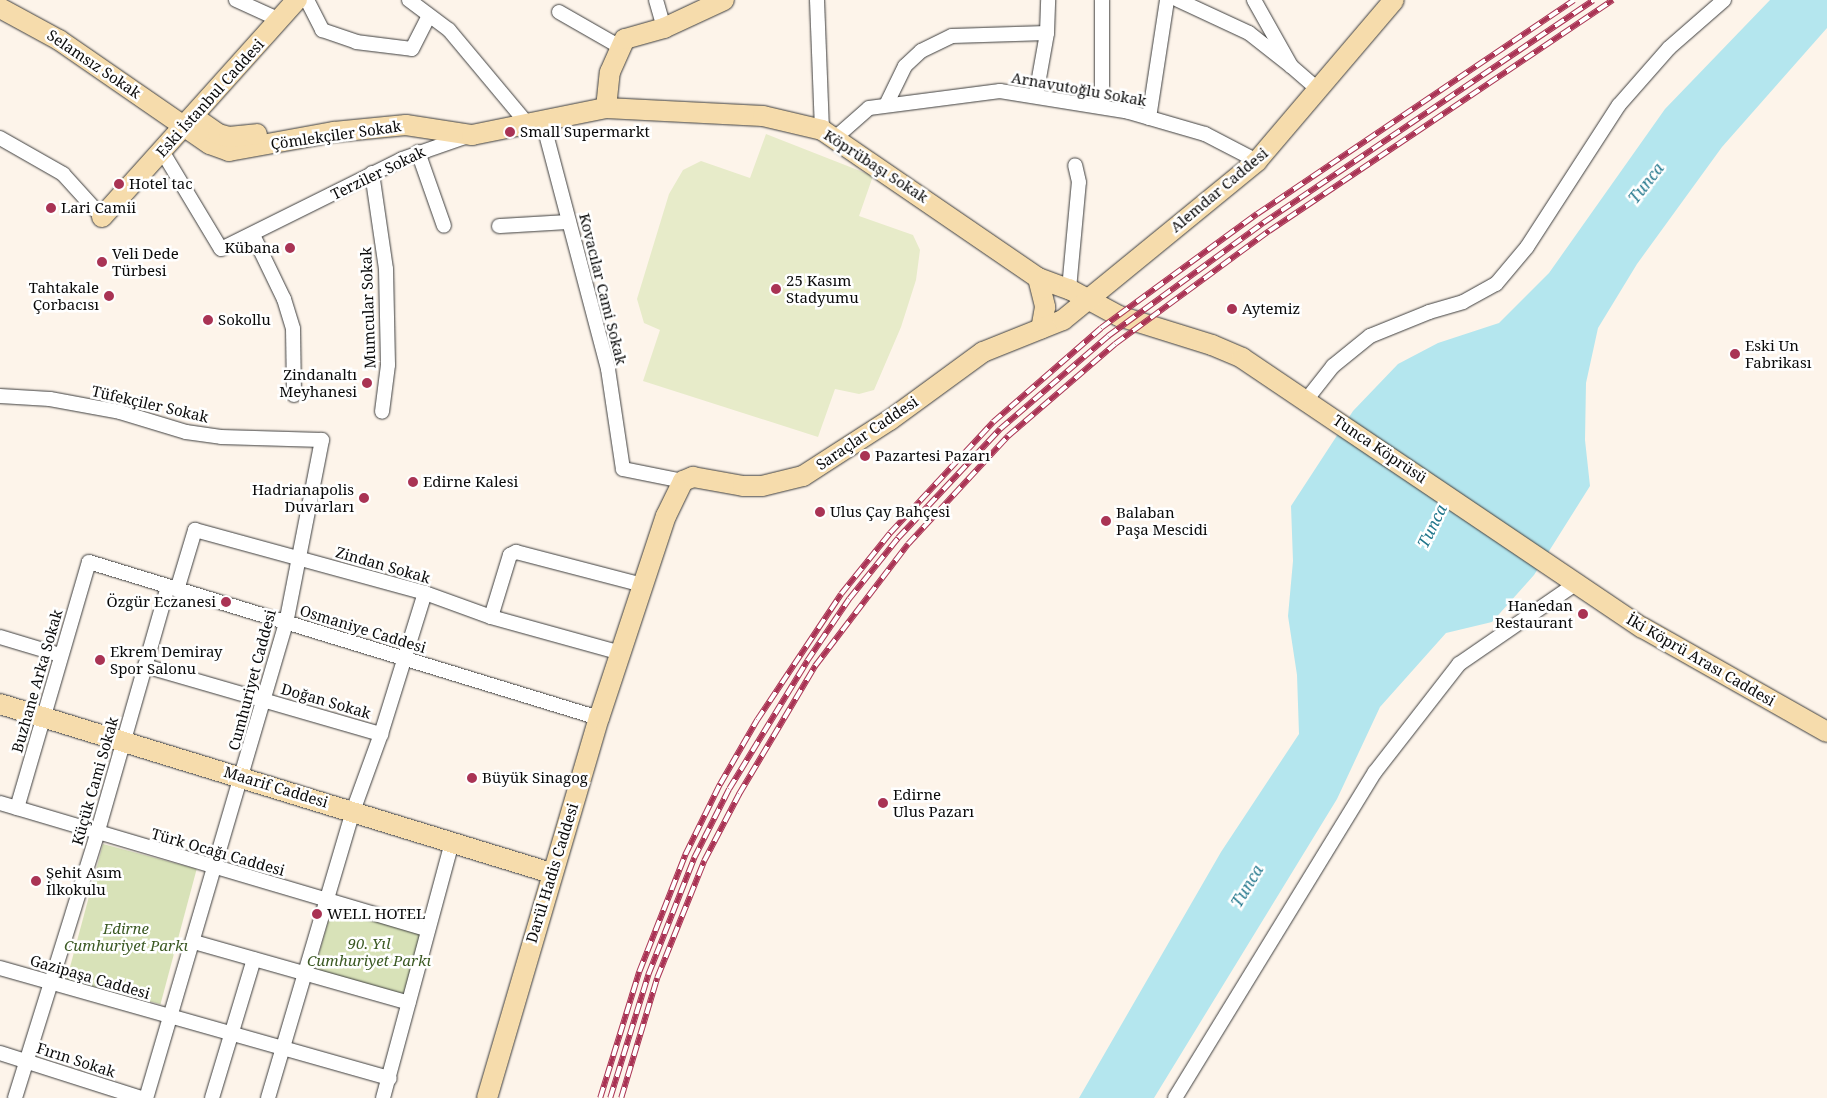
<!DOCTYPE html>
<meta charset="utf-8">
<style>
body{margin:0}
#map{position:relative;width:1827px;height:1098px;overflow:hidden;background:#fdf4ea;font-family:"Noto Serif",serif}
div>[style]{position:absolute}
.green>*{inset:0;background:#d8e2b8;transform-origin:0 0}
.pitch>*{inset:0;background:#e7ebc9}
.water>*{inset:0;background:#b4e6ee}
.roads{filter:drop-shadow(0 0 1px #3d3d3d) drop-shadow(0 0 1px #3d3d3d)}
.street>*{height:14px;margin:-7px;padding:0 7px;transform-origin:7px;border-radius:7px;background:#fff}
.secondary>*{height:20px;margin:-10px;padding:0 10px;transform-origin:10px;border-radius:10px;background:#f6dcac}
.rail>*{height:5.5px;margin-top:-2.75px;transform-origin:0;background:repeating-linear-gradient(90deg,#fff 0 11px,#a93354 0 22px);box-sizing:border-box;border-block:1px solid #a93354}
.dots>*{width:14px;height:14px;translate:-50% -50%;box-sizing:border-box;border:2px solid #fff;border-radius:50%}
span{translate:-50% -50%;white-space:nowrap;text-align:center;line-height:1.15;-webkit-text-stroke:5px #fff;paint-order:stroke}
.street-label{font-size:15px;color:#0a0a0a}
.poi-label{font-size:15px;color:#0a0a0a}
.left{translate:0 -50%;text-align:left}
.right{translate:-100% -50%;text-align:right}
.park-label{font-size:15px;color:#3b5923;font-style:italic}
.water-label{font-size:16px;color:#23778c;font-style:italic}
</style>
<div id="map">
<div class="green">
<i style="left:103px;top:844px;width:97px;height:140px;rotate:15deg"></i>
<i style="left:333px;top:905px;width:96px;height:69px;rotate:16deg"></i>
</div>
<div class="pitch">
<i style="clip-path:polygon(766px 134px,873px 176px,859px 216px,913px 235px,920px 250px,916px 280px,901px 327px,874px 390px,859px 394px,835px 389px,818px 437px,643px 381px,660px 330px,644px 323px,637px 299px,669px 194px,683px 170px,701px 161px,750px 178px)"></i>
</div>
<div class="water">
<i style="clip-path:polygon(1770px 0,1827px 0,1827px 28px,1722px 147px,1637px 264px,1598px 328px,1586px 383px,1585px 440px,1590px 486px,1534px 575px,1492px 622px,1446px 633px,1380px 707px,1337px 799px,1154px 1098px,1079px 1098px,1221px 852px,1299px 734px,1297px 675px,1288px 616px,1293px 561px,1291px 506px,1353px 411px,1398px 364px,1438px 343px,1499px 323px,1549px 273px,1665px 109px)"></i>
</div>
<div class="roads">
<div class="street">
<i style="left:236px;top:0;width:48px;rotate:24.4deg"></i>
<i style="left:307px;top:0;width:34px;rotate:63deg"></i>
<i style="left:322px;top:30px;width:36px;rotate:19deg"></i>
<i style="left:356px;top:42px;width:56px;rotate:7.1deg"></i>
<i style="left:412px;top:49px;width:36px;rotate:-63deg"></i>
<i style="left:409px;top:0;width:50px;rotate:36.9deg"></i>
<i style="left:449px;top:30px;width:120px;rotate:50.1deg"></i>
<i style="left:656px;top:0;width:29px;rotate:74deg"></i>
<i style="left:817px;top:0;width:130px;rotate:87.8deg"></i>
<i style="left:1178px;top:0;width:78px;rotate:24.9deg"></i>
<i style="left:1249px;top:33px;width:53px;rotate:38.2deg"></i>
<i style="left:1254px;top:0;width:76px;rotate:60.7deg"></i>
<i style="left:1291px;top:66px;width:37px;rotate:41deg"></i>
<i style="left:559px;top:12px;width:70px;rotate:29.8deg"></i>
<i style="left:1036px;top:95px;width:63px;rotate:-79.9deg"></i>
<i style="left:1047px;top:33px;width:33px;rotate:-88deg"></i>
<i style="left:886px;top:105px;width:43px;rotate:-64deg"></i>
<i style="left:905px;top:66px;width:22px;rotate:-43deg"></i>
<i style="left:921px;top:51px;width:34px;rotate:-26deg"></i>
<i style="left:952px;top:36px;width:95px;rotate:-1.8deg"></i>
<i style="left:1102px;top:107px;width:107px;rotate:-90deg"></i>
<i style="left:1149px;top:118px;width:119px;rotate:-81.3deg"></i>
<i style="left:542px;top:119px;width:259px;rotate:75.2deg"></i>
<i style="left:608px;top:369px;width:101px;rotate:81.5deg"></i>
<i style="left:623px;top:469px;width:61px;rotate:11.3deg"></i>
<i style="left:0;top:138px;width:73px;rotate:29.7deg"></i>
<i style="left:63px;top:174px;width:58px;rotate:47.8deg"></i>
<i style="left:835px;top:138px;width:45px;rotate:-41.4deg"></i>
<i style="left:869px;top:108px;width:132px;rotate:-7.4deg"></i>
<i style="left:1000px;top:91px;width:131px;rotate:9.2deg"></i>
<i style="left:1129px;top:112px;width:79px;rotate:16.1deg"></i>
<i style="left:1205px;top:134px;width:59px;rotate:27.4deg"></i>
<i style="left:162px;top:151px;width:114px;rotate:59deg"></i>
<i style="left:221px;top:249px;width:202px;rotate:-26.4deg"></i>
<i style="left:402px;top:159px;width:70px;rotate:-19.2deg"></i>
<i style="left:418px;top:152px;width:78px;rotate:70.6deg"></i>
<i style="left:372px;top:173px;width:97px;rotate:81.7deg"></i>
<i style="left:386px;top:269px;width:96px;rotate:88.8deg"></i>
<i style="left:388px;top:365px;width:47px;rotate:97.3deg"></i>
<i style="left:499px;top:226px;width:70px;rotate:-3.3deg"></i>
<i style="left:253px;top:235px;width:71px;rotate:64.2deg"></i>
<i style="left:284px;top:299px;width:31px;rotate:73deg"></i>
<i style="left:293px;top:329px;width:66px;rotate:89.1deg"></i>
<i style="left:1069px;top:289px;width:107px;rotate:-84.7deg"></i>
<i style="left:1079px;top:182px;width:17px;rotate:-103deg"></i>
<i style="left:0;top:396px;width:50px;rotate:3.4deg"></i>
<i style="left:50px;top:399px;width:71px;rotate:10.5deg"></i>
<i style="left:120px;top:412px;width:69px;rotate:16.9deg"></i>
<i style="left:186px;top:432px;width:35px;rotate:8deg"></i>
<i style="left:221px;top:437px;width:101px;rotate:1.7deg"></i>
<i style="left:322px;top:440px;width:187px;rotate:101.1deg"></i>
<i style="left:286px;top:623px;width:495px;rotate:106.4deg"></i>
<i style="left:1307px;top:399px;width:42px;rotate:-51.8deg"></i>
<i style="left:1333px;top:366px;width:48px;rotate:-39deg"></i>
<i style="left:1370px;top:336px;width:64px;rotate:-22.1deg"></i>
<i style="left:1429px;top:312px;width:35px;rotate:-16deg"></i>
<i style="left:1463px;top:302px;width:38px;rotate:-29deg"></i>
<i style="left:1496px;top:284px;width:48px;rotate:-50deg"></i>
<i style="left:1527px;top:247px;width:169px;rotate:-57.1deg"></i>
<i style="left:1619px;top:105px;width:76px;rotate:-48.7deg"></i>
<i style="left:1669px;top:48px;width:73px;rotate:-41.1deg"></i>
<i style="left:177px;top:590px;width:63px;rotate:-73.3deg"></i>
<i style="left:195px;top:530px;width:238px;rotate:15.3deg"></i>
<i style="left:425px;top:593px;width:70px;rotate:20deg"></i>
<i style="left:491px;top:617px;width:135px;rotate:15.5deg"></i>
<i style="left:491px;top:617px;width:65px;rotate:-73deg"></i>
<i style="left:510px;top:555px;width:7px;rotate:-27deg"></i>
<i style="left:516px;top:552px;width:131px;rotate:14.6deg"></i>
<i style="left:0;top:637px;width:63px;rotate:16.7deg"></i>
<i style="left:145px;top:666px;width:246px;rotate:16.1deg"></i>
<i style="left:0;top:803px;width:446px;rotate:16.5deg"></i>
<i style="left:17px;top:808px;width:256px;rotate:-73.7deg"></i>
<i style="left:89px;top:562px;width:533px;rotate:17.01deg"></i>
<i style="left:194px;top:942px;width:223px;rotate:15.8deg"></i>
<i style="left:0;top:968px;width:405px;rotate:15.8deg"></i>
<i style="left:0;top:1053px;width:148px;rotate:17.7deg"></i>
<i style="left:15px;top:1098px;width:276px;rotate:-72.7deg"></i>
<i style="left:97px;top:834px;width:257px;rotate:-74deg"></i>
<i style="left:212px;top:1098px;width:145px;rotate:-73.2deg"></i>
<i style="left:268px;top:1098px;width:299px;rotate:-73.5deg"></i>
<i style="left:353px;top:811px;width:82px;rotate:-70deg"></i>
<i style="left:381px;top:734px;width:148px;rotate:-72.7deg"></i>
<i style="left:383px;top:1098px;width:265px;rotate:-74.9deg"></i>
<i style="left:1175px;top:1098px;width:382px;rotate:-58.5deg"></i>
<i style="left:1375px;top:772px;width:137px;rotate:-52.1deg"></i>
<i style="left:1459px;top:664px;width:143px;rotate:-34.5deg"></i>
</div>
<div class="secondary">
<i style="left:0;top:8px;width:67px;rotate:28.5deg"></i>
<i style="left:59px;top:40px;width:183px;rotate:34.6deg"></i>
<i style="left:210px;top:144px;width:20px;rotate:20deg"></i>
<i style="left:229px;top:151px;width:107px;rotate:-10.3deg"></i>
<i style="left:334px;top:132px;width:72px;rotate:-5.6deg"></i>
<i style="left:406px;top:125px;width:67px;rotate:8.6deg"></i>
<i style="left:472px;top:135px;width:137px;rotate:-11.4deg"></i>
<i style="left:606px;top:108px;width:157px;rotate:2.9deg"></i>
<i style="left:763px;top:116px;width:61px;rotate:13.3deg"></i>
<i style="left:822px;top:130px;width:262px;rotate:34.4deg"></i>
<i style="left:1038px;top:278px;width:33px;rotate:20deg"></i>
<i style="left:1069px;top:289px;width:57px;rotate:28.4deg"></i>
<i style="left:1119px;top:316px;width:97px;rotate:17.3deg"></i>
<i style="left:1212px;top:345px;width:33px;rotate:23deg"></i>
<i style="left:1242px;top:358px;width:483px;rotate:34deg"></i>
<i style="left:1643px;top:628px;width:211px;rotate:29.5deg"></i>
<i style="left:606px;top:108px;width:36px;rotate:-84deg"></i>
<i style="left:610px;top:72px;width:36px;rotate:-66deg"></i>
<i style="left:625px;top:39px;width:41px;rotate:-15.8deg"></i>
<i style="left:664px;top:28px;width:66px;rotate:-25deg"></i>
<i style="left:201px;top:122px;width:21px;rotate:35deg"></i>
<i style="left:218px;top:134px;width:11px;rotate:15deg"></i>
<i style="left:229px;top:137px;width:28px;rotate:-6deg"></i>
<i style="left:102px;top:217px;width:292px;rotate:-48.1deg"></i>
<i style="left:1038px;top:278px;width:30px;rotate:76deg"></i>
<i style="left:1045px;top:307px;width:22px;rotate:100deg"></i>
<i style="left:0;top:704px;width:576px;rotate:17.05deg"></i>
<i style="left:487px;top:1098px;width:396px;rotate:-73.6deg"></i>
<i style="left:599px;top:718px;width:213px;rotate:-71.7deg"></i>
<i style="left:666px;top:516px;width:39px;rotate:-64deg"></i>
<i style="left:683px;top:481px;width:11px;rotate:-22deg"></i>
<i style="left:693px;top:477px;width:51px;rotate:10.2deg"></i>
<i style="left:743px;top:486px;width:19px"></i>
<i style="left:762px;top:486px;width:42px;rotate:-13.7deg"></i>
<i style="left:803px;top:476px;width:103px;rotate:-32.8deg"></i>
<i style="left:890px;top:420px;width:115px;rotate:-36.2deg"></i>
<i style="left:983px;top:352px;width:86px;rotate:-21.8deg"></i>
<i style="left:1063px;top:320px;width:251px;rotate:-39.3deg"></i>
<i style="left:1257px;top:161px;width:211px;rotate:-49.6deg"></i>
</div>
</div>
<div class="rail">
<i style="left:600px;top:1098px;width:132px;rotate:-72.8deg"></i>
<i style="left:639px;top:972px;width:126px;rotate:-68.5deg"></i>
<i style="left:685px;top:855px;width:79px;rotate:-63.8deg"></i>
<i style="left:720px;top:784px;width:74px;rotate:-60deg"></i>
<i style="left:757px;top:720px;width:151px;rotate:-56.3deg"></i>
<i style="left:841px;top:594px;width:78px;rotate:-51.2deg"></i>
<i style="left:890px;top:533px;width:151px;rotate:-47.1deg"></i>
<i style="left:993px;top:422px;width:143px;rotate:-41deg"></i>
<i style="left:1101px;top:328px;width:193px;rotate:-36.2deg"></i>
<i style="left:1257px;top:214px;width:382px;rotate:-34deg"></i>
<i style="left:610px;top:1098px;width:129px;rotate:-72.8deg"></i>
<i style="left:648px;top:975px;width:126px;rotate:-68.5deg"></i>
<i style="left:694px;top:858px;width:77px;rotate:-63.1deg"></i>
<i style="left:729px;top:789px;width:150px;rotate:-58.6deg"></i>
<i style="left:807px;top:661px;width:75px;rotate:-55.9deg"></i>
<i style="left:849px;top:599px;width:78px;rotate:-51.2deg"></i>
<i style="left:898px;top:538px;width:149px;rotate:-46.9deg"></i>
<i style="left:1000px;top:429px;width:143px;rotate:-40.7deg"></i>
<i style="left:1108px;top:336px;width:192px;rotate:-36.1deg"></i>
<i style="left:1263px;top:223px;width:398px;rotate:-34deg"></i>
<i style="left:621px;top:1098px;width:125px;rotate:-73.3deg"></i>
<i style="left:657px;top:978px;width:126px;rotate:-68.1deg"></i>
<i style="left:704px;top:861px;width:76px;rotate:-62.4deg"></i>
<i style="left:739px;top:794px;width:149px;rotate:-59.3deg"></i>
<i style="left:815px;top:666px;width:153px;rotate:-52.7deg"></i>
<i style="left:908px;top:544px;width:147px;rotate:-47.2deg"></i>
<i style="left:1008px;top:436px;width:141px;rotate:-40.7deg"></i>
<i style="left:1115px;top:344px;width:191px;rotate:-36.3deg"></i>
<i style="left:1269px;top:231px;width:414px;rotate:-33.9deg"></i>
</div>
<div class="dots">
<i style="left:510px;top:132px;background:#a93354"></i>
<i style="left:119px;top:184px;background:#a93354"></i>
<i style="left:51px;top:208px;background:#a93354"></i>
<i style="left:290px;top:248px;background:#a93354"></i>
<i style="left:102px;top:262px;background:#a93354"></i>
<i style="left:776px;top:289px;background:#a93354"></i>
<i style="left:109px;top:296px;background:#a93354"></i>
<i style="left:1232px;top:309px;background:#a93354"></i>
<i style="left:208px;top:320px;background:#a93354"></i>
<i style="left:1735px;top:354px;background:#a93354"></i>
<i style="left:367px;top:383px;background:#a93354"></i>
<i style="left:865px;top:456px;background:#a93354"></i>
<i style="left:413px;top:482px;background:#a93354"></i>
<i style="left:364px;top:498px;background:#a93354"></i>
<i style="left:820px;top:512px;background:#a93354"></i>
<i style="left:1106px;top:521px;background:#a93354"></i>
<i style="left:226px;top:602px;background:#a93354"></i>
<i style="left:1583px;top:614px;background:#a93354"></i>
<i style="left:100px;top:660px;background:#a93354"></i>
<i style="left:472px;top:778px;background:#a93354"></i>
<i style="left:883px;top:803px;background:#a93354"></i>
<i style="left:36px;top:881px;background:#a93354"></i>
<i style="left:317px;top:914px;background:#a93354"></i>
</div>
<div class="street-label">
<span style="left:94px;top:64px;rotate:34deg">Selamsız Sokak</span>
<span style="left:1079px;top:89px;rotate:10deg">Arnavutoğlu Sokak</span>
<span style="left:210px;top:98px;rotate:-48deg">Eski İstanbul Caddesi</span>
<span style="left:336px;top:135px;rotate:-8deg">Çömlekçiler Sokak</span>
<span style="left:876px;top:166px;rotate:33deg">Köprübaşı Sokak</span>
<span style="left:378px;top:173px;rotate:-26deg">Terziler Sokak</span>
<span style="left:1219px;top:190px;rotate:-40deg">Alemdar Caddesi</span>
<span style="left:603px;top:289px;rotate:76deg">Kovacılar Cami Sokak</span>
<span style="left:368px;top:308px;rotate:-92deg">Mumcular Sokak</span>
<span style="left:150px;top:404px;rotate:13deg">Tüfekçiler Sokak</span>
<span style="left:867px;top:433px;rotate:-34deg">Saraçlar Caddesi</span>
<span style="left:1380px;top:449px;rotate:34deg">Tunca Köprüsü</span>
<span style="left:383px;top:565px;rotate:16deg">Zindan Sokak</span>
<span style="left:363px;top:629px;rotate:17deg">Osmaniye Caddesi</span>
<span style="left:1701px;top:660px;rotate:30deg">İki Köprü Arası Caddesi</span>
<span style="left:252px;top:680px;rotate:-75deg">Cumhuriyet Caddesi</span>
<span style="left:37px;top:681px;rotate:-74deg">Buzhane Arka Sokak</span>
<span style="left:326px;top:701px;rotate:16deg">Doğan Sokak</span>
<span style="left:95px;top:781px;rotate:-74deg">Küçük Cami Sokak</span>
<span style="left:276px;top:787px;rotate:17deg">Maarif Caddesi</span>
<span style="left:218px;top:852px;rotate:16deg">Türk Ocağı Caddesi</span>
<span style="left:552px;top:873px;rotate:-73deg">Darül Hadis Caddesi</span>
<span style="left:90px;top:977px;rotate:16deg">Gazipaşa Caddesi</span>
<span style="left:76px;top:1060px;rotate:18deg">Fırın Sokak</span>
</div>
<div class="poi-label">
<span class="left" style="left:520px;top:132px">Small Supermarkt</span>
<span class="left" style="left:129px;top:184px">Hotel tac</span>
<span class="left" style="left:61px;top:208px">Lari Camii</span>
<span class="right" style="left:280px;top:248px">Kübana</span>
<span class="left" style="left:112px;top:262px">Veli Dede<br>Türbesi</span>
<span class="left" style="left:786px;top:289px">25 Kasım<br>Stadyumu</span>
<span class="right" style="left:99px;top:296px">Tahtakale<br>Çorbacısı</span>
<span class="left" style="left:1242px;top:309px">Aytemiz</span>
<span class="left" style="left:218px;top:320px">Sokollu</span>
<span class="left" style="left:1745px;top:354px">Eski Un<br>Fabrikası</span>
<span class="right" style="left:357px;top:383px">Zindanaltı<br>Meyhanesi</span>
<span class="left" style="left:875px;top:456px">Pazartesi Pazarı</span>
<span class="left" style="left:423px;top:482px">Edirne Kalesi</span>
<span class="right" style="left:354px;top:498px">Hadrianapolis<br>Duvarları</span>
<span class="left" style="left:830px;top:512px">Ulus Çay Bahçesi</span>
<span class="left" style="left:1116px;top:521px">Balaban<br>Paşa Mescidi</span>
<span class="right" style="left:216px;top:602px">Özgür Eczanesi</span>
<span class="right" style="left:1573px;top:614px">Hanedan<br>Restaurant</span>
<span class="left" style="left:110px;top:660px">Ekrem Demiray<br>Spor Salonu</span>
<span class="left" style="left:482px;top:778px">Büyük Sinagog</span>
<span class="left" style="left:893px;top:803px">Edirne<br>Ulus Pazarı</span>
<span class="left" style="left:46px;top:881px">Şehit Asım<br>İlkokulu</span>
<span class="left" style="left:327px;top:914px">WELL HOTEL</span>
</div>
<div class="park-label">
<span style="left:126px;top:937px">Edirne<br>Cumhuriyet Parkı</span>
<span style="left:369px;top:952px">90. Yıl<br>Cumhuriyet Parkı</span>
</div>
<div class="water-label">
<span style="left:1646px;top:183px;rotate:-52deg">Tunca</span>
<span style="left:1432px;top:526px;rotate:-64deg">Tunca</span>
<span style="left:1247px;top:886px;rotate:-59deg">Tunca</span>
</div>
</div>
